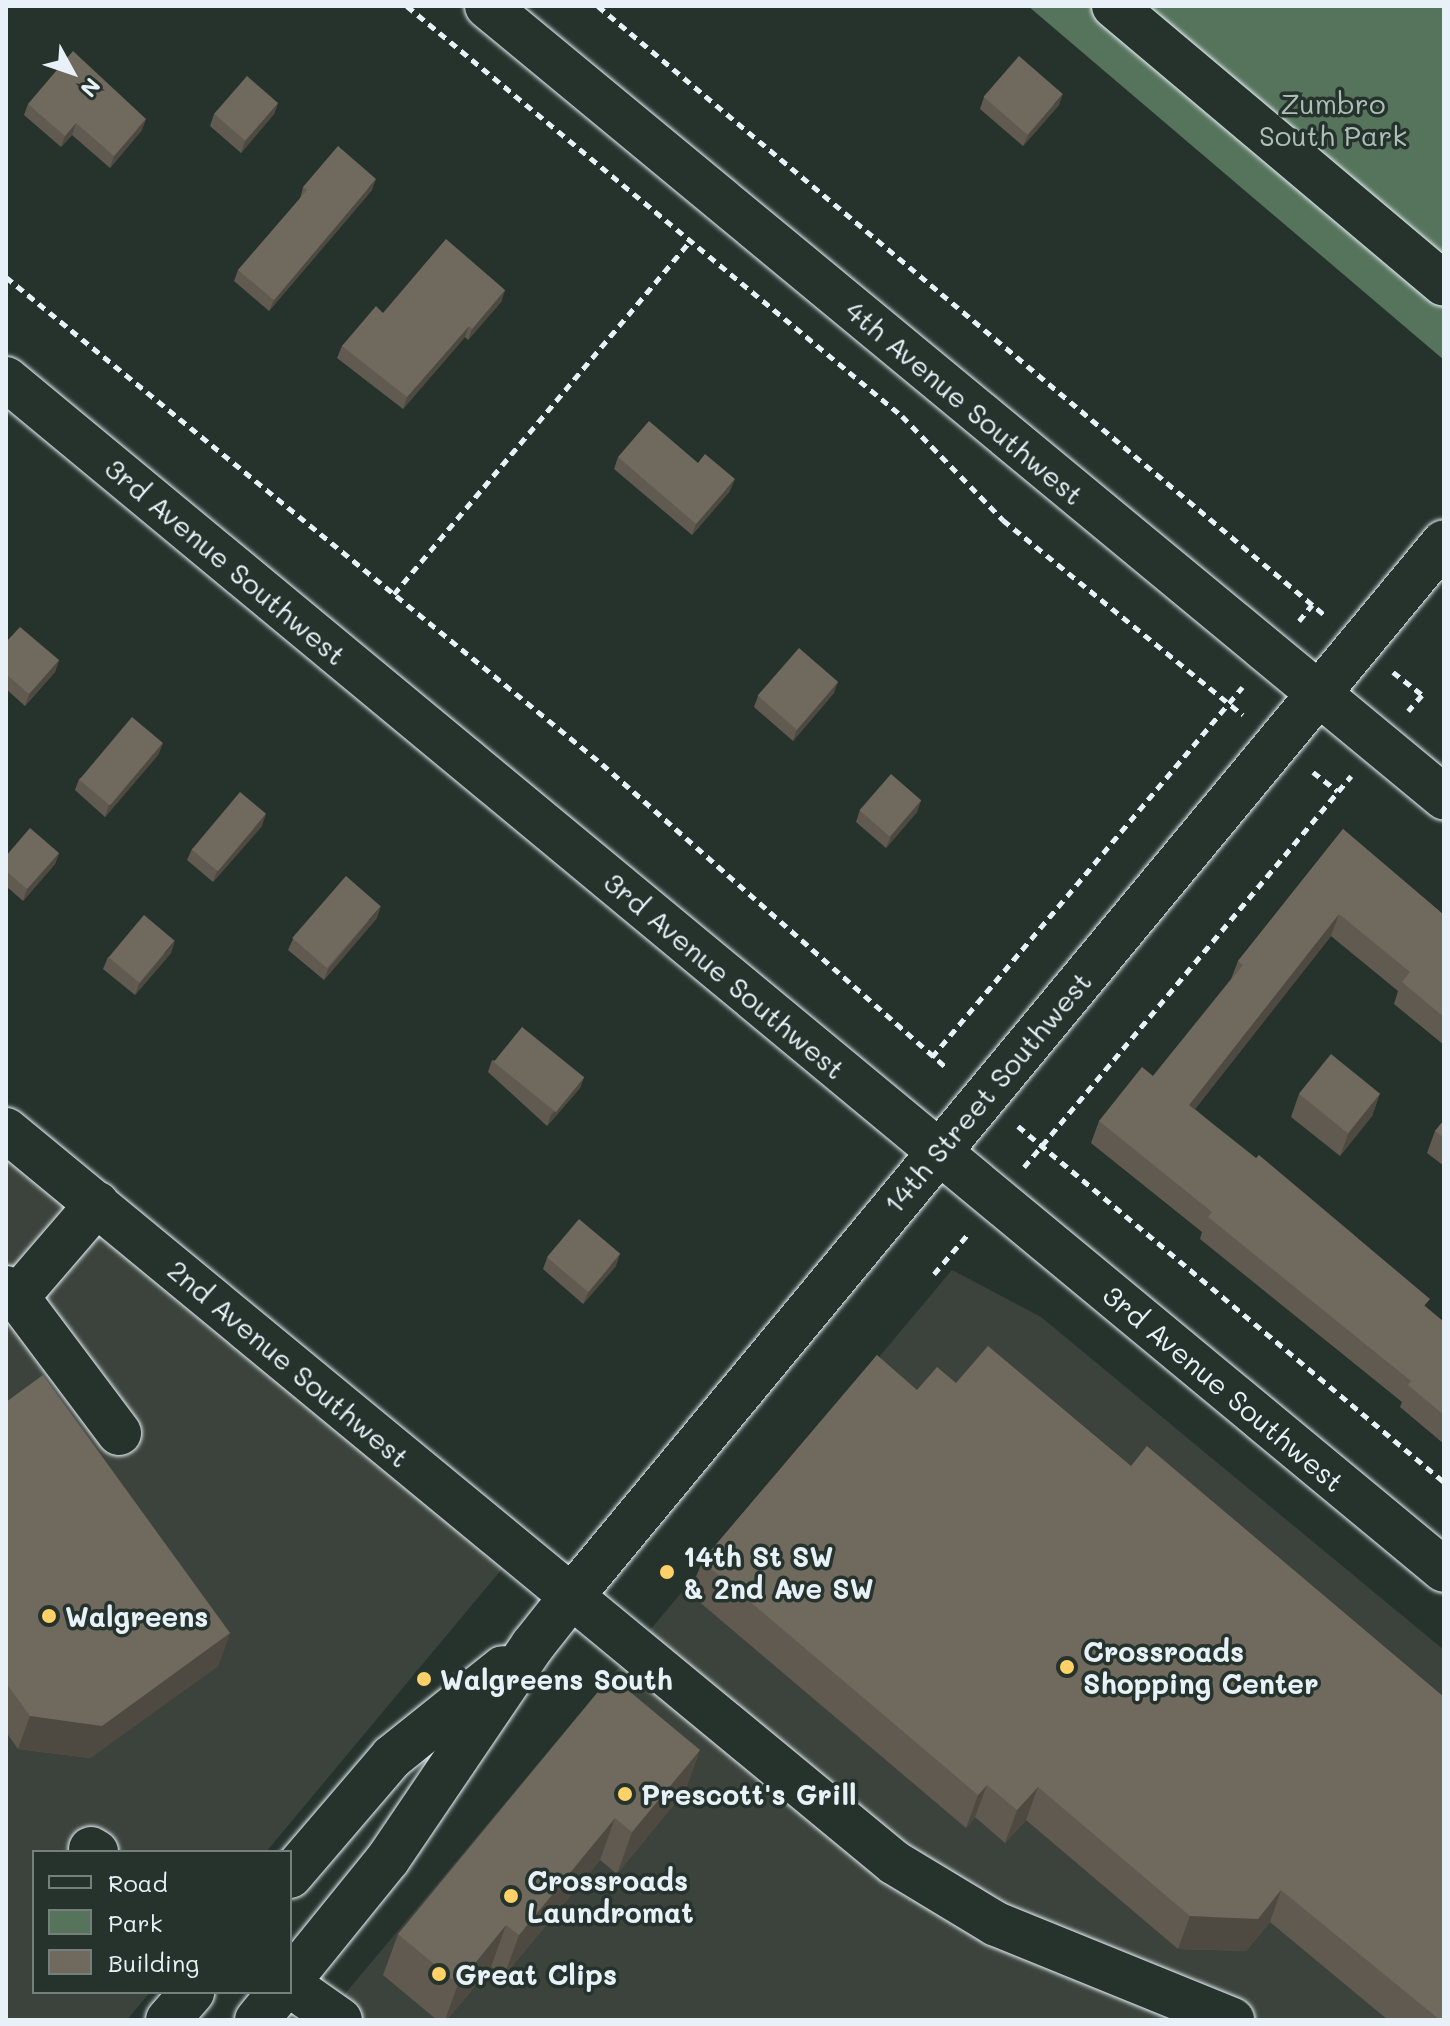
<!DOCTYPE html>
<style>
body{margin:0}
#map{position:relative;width:1450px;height:2026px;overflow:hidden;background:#26332d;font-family:Mali,sans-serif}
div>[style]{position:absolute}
.built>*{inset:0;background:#3c433c}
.green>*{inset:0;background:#56745c}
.path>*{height:5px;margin-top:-2.5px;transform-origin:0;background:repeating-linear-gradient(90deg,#e8f1f8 0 8px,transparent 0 14px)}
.roads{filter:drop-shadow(0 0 2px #e8f1f8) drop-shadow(0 0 2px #e8f1f8)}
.minor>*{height:44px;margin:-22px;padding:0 22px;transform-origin:22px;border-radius:22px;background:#26332d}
.wall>*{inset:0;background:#605a51}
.shaded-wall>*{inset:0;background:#4e4a42}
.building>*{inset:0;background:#70695e;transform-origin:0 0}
.dots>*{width:22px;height:22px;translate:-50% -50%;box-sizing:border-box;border:4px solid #26332d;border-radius:50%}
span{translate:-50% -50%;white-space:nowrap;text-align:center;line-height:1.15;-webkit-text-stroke:7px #26332d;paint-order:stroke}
.park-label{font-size:28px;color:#aebfba}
.street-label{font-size:28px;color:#e8f1f8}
.poi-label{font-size:28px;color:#e8f1f8;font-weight:700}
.left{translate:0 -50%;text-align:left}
.frame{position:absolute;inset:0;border:8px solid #e8f1f8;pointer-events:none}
.legend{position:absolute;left:32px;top:1850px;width:260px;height:144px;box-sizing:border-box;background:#26332d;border:2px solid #747f7e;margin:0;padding:10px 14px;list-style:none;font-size:24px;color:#e8f1f8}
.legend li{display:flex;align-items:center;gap:16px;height:40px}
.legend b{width:40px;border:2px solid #747f7e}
.north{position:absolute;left:32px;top:32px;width:80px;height:80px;-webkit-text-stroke:6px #26332d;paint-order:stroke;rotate:130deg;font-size:22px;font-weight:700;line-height:32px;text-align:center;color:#e8f1f8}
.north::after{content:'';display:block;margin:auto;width:28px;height:36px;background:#e8f1f8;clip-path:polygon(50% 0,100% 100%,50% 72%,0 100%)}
</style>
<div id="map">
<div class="built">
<i style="clip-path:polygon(6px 1133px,516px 1552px,266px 1852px,34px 1852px,34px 1992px,150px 1992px,127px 2020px,6px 2020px)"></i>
<i style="clip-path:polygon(952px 1270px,1041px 1317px,1444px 1650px,1444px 2020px,323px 2020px)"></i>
</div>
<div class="green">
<i style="clip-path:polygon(1028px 6px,1444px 6px,1444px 360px)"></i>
</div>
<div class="path">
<i style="left:407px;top:6px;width:643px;rotate:39.63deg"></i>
<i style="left:902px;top:416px;width:145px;rotate:45.8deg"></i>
<i style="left:1003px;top:520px;width:309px;rotate:39.1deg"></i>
<i style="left:598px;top:6px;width:951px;rotate:39.97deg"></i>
<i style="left:6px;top:277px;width:770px;rotate:39.25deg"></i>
<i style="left:602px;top:764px;width:461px;rotate:41.4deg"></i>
<i style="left:394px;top:594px;width:461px;rotate:-50deg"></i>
<i style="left:1299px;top:621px;width:21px;rotate:-51deg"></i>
<i style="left:1393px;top:672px;width:37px;rotate:38deg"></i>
<i style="left:1422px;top:695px;width:21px;rotate:131deg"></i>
<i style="left:1313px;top:772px;width:31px;rotate:38deg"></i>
<i style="left:932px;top:1057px;width:483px;rotate:-50deg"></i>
<i style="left:1018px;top:1126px;width:555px;rotate:39.88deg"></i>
<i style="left:1024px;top:1167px;width:510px;rotate:-50.09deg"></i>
<i style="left:934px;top:1274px;width:54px;rotate:-49.5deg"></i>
</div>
<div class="roads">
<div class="minor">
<i style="left:487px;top:6px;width:1242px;rotate:39.58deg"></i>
<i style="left:1114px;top:6px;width:431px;rotate:40.1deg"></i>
<i style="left:6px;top:379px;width:1867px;rotate:39.63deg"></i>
<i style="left:6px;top:1130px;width:1152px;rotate:39.51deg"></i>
<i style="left:895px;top:1863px;width:118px;rotate:31.1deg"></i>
<i style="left:996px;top:1924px;width:255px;rotate:22.1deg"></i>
<i style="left:6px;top:1288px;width:14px;rotate:39deg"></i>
<i style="left:17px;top:1297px;width:170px;rotate:53.1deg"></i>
<i style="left:17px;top:1297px;width:123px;rotate:-49.3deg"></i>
<i style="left:91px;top:1849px;width:6px;rotate:31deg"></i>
<i style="left:290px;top:1876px;width:157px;rotate:-49.4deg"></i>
<i style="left:392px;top:1757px;width:142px;rotate:-38.7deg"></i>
<i style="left:290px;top:1980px;width:156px;rotate:-51deg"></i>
<i style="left:388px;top:1859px;width:258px;rotate:-55.9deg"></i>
<i style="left:533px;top:1645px;width:61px;rotate:-51.6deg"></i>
<i style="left:571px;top:1597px;width:1369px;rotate:-50.39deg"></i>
<i style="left:290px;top:1985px;width:61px;rotate:35deg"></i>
<i style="left:168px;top:2020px;width:37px;rotate:-49deg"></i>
<i style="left:257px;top:2020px;width:36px;rotate:-51deg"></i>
</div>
</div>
<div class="wall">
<i style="clip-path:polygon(984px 97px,1059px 105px,1023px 146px,980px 109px)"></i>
<i style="clip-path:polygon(278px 103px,274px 114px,241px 153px,210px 126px,214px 114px)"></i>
<i style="clip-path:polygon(28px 104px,142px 130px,110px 168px,72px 135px,61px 147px,24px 115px)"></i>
<i style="clip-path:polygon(303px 187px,372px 190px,269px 311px,234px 281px,238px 270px,300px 199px)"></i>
<i style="clip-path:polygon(505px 290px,501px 302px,468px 340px,465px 337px,403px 409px,337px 358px,342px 346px,383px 313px)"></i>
<i style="clip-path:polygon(618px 457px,730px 491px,692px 535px,614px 469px)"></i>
<i style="clip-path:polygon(6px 642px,59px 660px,55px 672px,25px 706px,6px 689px)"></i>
<i style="clip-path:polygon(834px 693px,793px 741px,754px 707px,758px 696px)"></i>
<i style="clip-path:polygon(163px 743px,158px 755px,105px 817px,75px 790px,79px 779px)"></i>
<i style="clip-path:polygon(921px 800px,917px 812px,886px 848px,856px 822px,860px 810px)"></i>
<i style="clip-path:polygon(262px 826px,213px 882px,187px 860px,192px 849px)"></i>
<i style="clip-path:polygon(1343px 829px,1444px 915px,1444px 1045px,1394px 1004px,1398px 991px,1331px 936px,1195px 1109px,1444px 1322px,1444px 1444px,1400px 1407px,1402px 1402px,1200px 1239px,1202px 1232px,1091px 1143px,1099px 1121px,1153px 1076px,1231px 979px,1238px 961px)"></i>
<i style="clip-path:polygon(59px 853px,55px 864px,23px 901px,6px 886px,6px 856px)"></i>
<i style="clip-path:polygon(377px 918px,324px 980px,288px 950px,293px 939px)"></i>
<i style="clip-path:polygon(171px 953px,135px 995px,103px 969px,108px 957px)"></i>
<i style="clip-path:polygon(492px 1060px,584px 1077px,580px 1088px,547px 1126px,488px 1072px)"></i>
<i style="clip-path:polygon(1380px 1093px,1372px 1116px,1340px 1156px,1291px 1117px,1299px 1094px)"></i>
<i style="clip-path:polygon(1444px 1120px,1444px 1166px,1427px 1153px,1435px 1131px)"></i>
<i style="clip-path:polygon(547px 1258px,616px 1266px,583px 1304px,543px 1269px)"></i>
<i style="clip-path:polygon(877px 1355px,1444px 2020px,1388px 2020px,1270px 1922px,1246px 1951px,1178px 1949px,1026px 1820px,1005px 1843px,975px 1817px,966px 1828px,690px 1594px,702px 1561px)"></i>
<i style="clip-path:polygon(6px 1402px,230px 1633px,218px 1666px,90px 1758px,18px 1749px,6px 1732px)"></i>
<i style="clip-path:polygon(700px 1750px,685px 1791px,617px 1874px,600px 1860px,504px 1976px,491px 1967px,447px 2020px,437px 2020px,383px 1975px,398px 1934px)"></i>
</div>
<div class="shaded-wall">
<i style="clip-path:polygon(1063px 94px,1059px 105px,1023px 146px,1028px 135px)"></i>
<i style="clip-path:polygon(278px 103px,274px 114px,241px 153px,245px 141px)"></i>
<i style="clip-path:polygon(146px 119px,142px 130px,110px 168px,114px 156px)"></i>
<i style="clip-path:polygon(76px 123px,72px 135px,61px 147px,65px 136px)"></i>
<i style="clip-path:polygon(376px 179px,372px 190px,269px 311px,274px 300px)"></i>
<i style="clip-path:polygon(505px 290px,501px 302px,468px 340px,472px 329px)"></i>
<i style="clip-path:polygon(469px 326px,465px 337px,403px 409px,407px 397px)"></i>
<i style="clip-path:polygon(735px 479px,730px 491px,692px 535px,696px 524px)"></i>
<i style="clip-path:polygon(59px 660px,55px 672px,25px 706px,29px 694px)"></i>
<i style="clip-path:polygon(838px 682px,834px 693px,793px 741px,797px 729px)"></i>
<i style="clip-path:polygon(163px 743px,158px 755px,105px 817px,109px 805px)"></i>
<i style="clip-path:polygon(921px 800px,917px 812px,886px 848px,891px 836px)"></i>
<i style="clip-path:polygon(266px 814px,262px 826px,213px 882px,217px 871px)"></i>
<i style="clip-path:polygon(59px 853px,55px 864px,23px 901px,27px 889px)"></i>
<i style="clip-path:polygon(381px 906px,377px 918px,324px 980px,328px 969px)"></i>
<i style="clip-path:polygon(1339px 914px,1331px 936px,1181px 1127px,1189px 1105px)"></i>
<i style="clip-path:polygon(175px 941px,171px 953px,135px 995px,139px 984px)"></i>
<i style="clip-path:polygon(584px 1077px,580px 1088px,547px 1126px,551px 1115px)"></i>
<i style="clip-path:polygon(1380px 1093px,1372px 1116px,1340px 1156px,1348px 1134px)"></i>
<i style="clip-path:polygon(620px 1254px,616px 1266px,583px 1304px,588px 1293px)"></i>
<i style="clip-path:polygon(230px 1633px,218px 1666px,90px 1758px,18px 1749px,30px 1716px)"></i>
<i style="clip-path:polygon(700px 1750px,685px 1791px,617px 1874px,632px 1832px)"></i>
<i style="clip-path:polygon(987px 1785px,975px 1817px,966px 1828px,978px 1795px)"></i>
<i style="clip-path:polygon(1038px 1787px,1026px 1820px,1005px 1843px,1017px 1810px)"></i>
<i style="clip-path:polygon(615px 1818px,600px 1860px,504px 1976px,519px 1935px)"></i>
<i style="clip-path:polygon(1281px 1890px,1270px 1922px,1246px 1951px,1178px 1949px,1190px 1916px)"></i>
<i style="clip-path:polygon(506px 1925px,491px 1967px,447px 2020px,445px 2020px,458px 1984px)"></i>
</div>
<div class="building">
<i style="clip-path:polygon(73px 51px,146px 119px,114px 156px,76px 123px,65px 136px,28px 104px)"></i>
<i style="left:1019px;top:56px;width:58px;height:54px;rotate:41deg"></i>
<i style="left:247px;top:76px;width:41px;height:50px;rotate:41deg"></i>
<i style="clip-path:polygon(338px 146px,376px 179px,274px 300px,238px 270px,307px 190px,303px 187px)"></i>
<i style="clip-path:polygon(446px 239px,505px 290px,472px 329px,469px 326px,407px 397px,342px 346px,376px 306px,383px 313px)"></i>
<i style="clip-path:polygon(649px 421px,698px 463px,705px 454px,735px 479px,696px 524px,618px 457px)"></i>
<i style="clip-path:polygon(20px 627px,59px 660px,29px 694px,6px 674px,6px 642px)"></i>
<i style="left:799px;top:648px;width:52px;height:63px;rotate:41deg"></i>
<i style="left:132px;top:717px;width:40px;height:82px;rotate:40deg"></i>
<i style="left:891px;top:774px;width:40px;height:48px;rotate:41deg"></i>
<i style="left:240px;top:792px;width:34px;height:75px;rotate:40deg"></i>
<i style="clip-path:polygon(30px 828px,59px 853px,27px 889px,6px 871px,6px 856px)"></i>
<i style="clip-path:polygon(1343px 829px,1444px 915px,1444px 1017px,1402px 982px,1410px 972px,1339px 914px,1189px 1105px,1256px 1158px,1259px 1155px,1430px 1299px,1424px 1306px,1444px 1322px,1444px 1415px,1408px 1385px,1411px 1381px,1208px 1217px,1212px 1212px,1099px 1121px,1142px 1067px,1153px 1076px,1243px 965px,1238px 961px)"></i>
<i style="left:346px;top:876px;width:46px;height:82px;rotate:41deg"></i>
<i style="left:144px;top:915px;width:40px;height:55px;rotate:40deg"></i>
<i style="left:522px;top:1027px;width:80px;height:45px;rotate:39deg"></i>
<i style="left:1331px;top:1054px;width:63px;height:51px;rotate:39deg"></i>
<i style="clip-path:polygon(1444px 1120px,1444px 1138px,1435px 1131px)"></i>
<i style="left:579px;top:1219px;width:54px;height:50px;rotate:40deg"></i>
<i style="clip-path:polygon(988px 1346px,1131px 1466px,1147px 1446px,1444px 1697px,1444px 2020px,1440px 2020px,1281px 1890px,1258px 1919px,1190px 1916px,1038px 1787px,1017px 1810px,987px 1785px,978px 1795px,702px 1561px,877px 1355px,917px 1390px,937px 1367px,956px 1383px)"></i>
<i style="clip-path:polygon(43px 1375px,230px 1633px,102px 1726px,30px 1716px,6px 1683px,6px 1402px)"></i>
<i style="clip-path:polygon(611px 1676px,700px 1750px,632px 1832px,615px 1818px,519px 1935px,506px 1925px,458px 1984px,398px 1934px)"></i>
</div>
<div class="dots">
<i style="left:667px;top:1572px;background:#ffd166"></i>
<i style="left:49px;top:1616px;background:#ffd166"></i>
<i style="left:1067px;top:1667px;background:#ffd166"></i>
<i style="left:424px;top:1679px;background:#ffd166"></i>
<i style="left:625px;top:1794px;background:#ffd166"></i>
<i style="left:511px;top:1896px;background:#ffd166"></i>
<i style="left:439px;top:1974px;background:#ffd166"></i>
</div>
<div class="park-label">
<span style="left:1333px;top:119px">Zumbro<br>South Park</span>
</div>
<div class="street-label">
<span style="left:965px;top:402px;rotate:40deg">4th Avenue Southwest</span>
<span style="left:226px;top:561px;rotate:40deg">3rd Avenue Southwest</span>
<span style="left:725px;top:975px;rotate:40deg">3rd Avenue Southwest</span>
<span style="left:987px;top:1092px;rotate:-50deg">14th Street Southwest</span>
<span style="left:289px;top:1363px;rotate:40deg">2nd Avenue Southwest</span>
<span style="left:1224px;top:1388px;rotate:40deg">3rd Avenue Southwest</span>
</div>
<div class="poi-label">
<span class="left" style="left:683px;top:1572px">14th St SW<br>&amp; 2nd Ave SW</span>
<span class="left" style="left:65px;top:1616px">Walgreens</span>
<span class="left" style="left:1083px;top:1667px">Crossroads<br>Shopping Center</span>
<span class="left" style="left:440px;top:1679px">Walgreens South</span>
<span class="left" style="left:641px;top:1794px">Prescott's Grill</span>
<span class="left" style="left:527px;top:1896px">Crossroads<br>Laundromat</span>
<span class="left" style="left:455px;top:1974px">Great Clips</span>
</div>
<div class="frame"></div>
<ul class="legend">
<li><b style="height:10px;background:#26332d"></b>Road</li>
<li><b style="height:22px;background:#56745c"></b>Park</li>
<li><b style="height:22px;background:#70695e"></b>Building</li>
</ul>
<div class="north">N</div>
</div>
